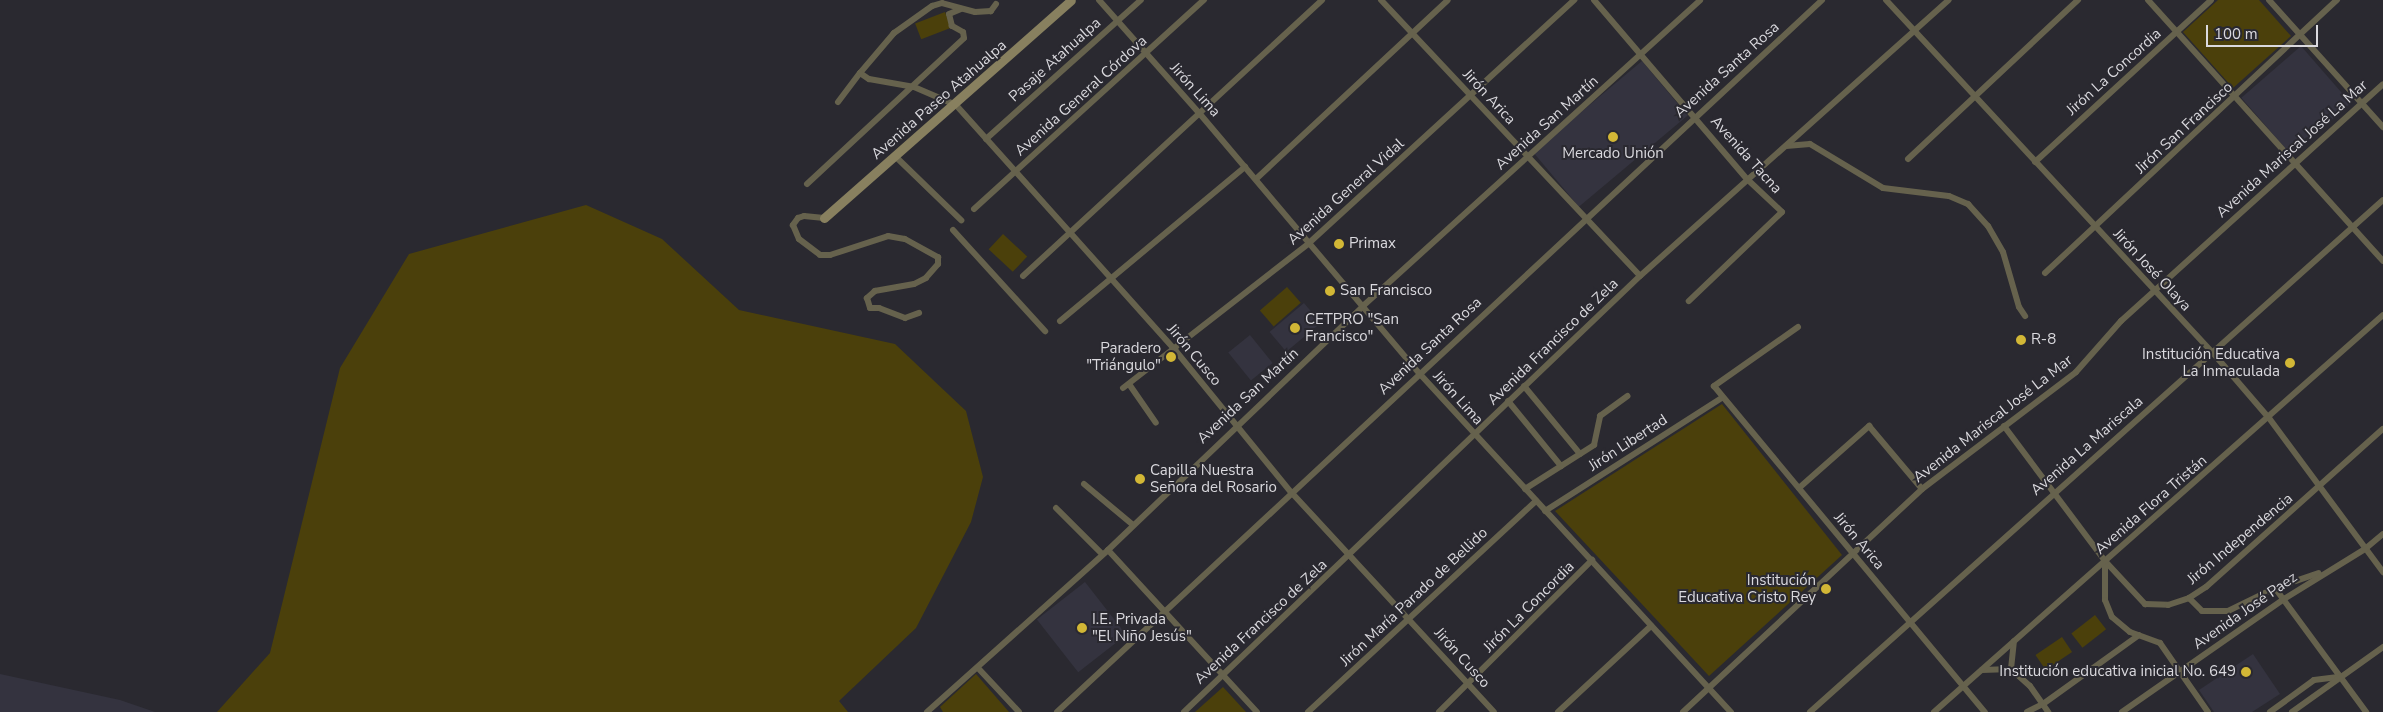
<!DOCTYPE html>
<meta charset="utf-8">
<style>
body{margin:0}
#map{position:relative;width:2383px;height:712px;overflow:hidden;background:#2a2930;font-family:"Nunito Sans",sans-serif}
div>[style]{position:absolute}
.built>*{inset:0;background:#34333f;transform-origin:0 0}
.green>*{inset:0;background:#4b400b;transform-origin:0 0}
.street>*{height:6px;margin:-3px;padding:0 3px;transform-origin:3px;border-radius:3px;background:#66624d}
.secondary>*{height:9px;margin:-4.5px;padding:0 4.5px;transform-origin:4.5px;border-radius:4.5px;background:#88805f}
.dots>*{width:14px;height:14px;translate:-50% -50%;box-sizing:border-box;border:2px solid #2a2930;border-radius:50%}
span{translate:-50% -50%;white-space:nowrap;text-align:center;line-height:1.15;-webkit-text-stroke:4px #2a2930;paint-order:stroke}
.street-label{font-size:15px;color:#dad9de}
.poi-label{font-size:15px;color:#dad9de}
.left{translate:0 -50%;text-align:left}
.right{translate:-100% -50%;text-align:right}
.scale{position:absolute;left:2206px;top:25px;width:112px;height:22px;box-sizing:border-box;border:2px solid #dad9de;border-top:0;padding-left:6px;font-size:15px;line-height:18px;white-space:nowrap;color:#dad9de;-webkit-text-stroke:4px #2a2930;paint-order:stroke}
</style>
<div id="map">
<div class="built">
<i style="left:2301px;top:46px;width:76px;height:79px;rotate:49deg"></i>
<i style="left:1642px;top:61px;width:71px;height:142px;rotate:50deg"></i>
<i style="left:1304px;top:303px;width:26px;height:45px;rotate:50deg"></i>
<i style="left:1250px;top:335px;width:36px;height:28px;rotate:51deg"></i>
<i style="left:1085px;top:582px;width:67px;height:61px;rotate:52deg"></i>
<i style="clip-path:polygon(2253px 654px,2280px 694px,2252px 712px,2214px 712px,2199px 690px)"></i>
<i style="clip-path:polygon(0 674px,120px 700px,155px 712px,0 712px)"></i>
</div>
<div class="green">
<i style="clip-path:polygon(2218px 0,2259px 0,2291px 36px,2233px 88px,2183px 32px)"></i>
<i style="left:945px;top:12px;width:17px;height:32px;rotate:69deg"></i>
<i style="clip-path:polygon(586px 205px,662px 239px,739px 310px,895px 344px,966px 411px,983px 477px,971px 522px,916px 628px,839px 701px,848px 712px,217px 712px,270px 653px,340px 368px,409px 254px)"></i>
<i style="left:1003px;top:234px;width:33px;height:21px;rotate:43deg"></i>
<i style="left:1287px;top:287px;width:21px;height:36px;rotate:49deg"></i>
<i style="clip-path:polygon(1722px 404px,1842px 555px,1709px 676px,1555px 511px)"></i>
<i style="left:2095px;top:615px;width:18px;height:30px;rotate:52deg"></i>
<i style="left:2062px;top:637px;width:18px;height:32px;rotate:56deg"></i>
<i style="clip-path:polygon(976px 674px,1009px 712px,943px 712px,940px 707px)"></i>
<i style="clip-path:polygon(1223px 687px,1246px 712px,1195px 712px)"></i>
</div>
<div class="street">
<i style="left:1099px;top:0;width:152px;rotate:48.5deg"></i>
<i style="left:1200px;top:114px;width:339px;rotate:49.8deg"></i>
<i style="left:1419px;top:373px;width:461px;rotate:47.4deg"></i>
<i style="left:1381px;top:0;width:378px;rotate:46.8deg"></i>
<i style="left:1594px;top:0;width:235px;rotate:49.5deg"></i>
<i style="left:1747px;top:179px;width:48px;rotate:43.3deg"></i>
<i style="left:1782px;top:212px;width:129px;rotate:136.3deg"></i>
<i style="left:1886px;top:0;width:481px;rotate:47.2deg"></i>
<i style="left:2213px;top:353px;width:86px;rotate:49.3deg"></i>
<i style="left:2269px;top:418px;width:192px;rotate:53.5deg"></i>
<i style="left:2148px;top:0;width:351px;rotate:48deg"></i>
<i style="left:2269px;top:0;width:171px;rotate:48.1deg"></i>
<i style="left:996px;top:4px;width:9px;rotate:126deg"></i>
<i style="left:991px;top:11px;width:16px;rotate:176deg"></i>
<i style="left:975px;top:12px;width:34px;rotate:-165deg"></i>
<i style="left:942px;top:3px;width:10px;rotate:163deg"></i>
<i style="left:932px;top:6px;width:47px;rotate:144.6deg"></i>
<i style="left:894px;top:33px;width:52px;rotate:130.4deg"></i>
<i style="left:860px;top:73px;width:11px;rotate:34deg"></i>
<i style="left:869px;top:79px;width:46px;rotate:10.1deg"></i>
<i style="left:914px;top:87px;width:46px;rotate:23.2deg"></i>
<i style="left:956px;top:105px;width:329px;rotate:48.2deg"></i>
<i style="left:1175px;top:350px;width:183px;rotate:50.8deg"></i>
<i style="left:1291px;top:492px;width:299px;rotate:47.3deg"></i>
<i style="left:838px;top:102px;width:36px;rotate:-53deg"></i>
<i style="left:986px;top:139px;width:208px;rotate:-41.9deg"></i>
<i style="left:1786px;top:146px;width:24px;rotate:-5deg"></i>
<i style="left:1810px;top:144px;width:85px;rotate:31.1deg"></i>
<i style="left:1883px;top:188px;width:66px;rotate:6.9deg"></i>
<i style="left:1949px;top:196px;width:21px;rotate:23deg"></i>
<i style="left:1968px;top:204px;width:30px;rotate:48deg"></i>
<i style="left:1988px;top:226px;width:30px;rotate:60deg"></i>
<i style="left:2003px;top:252px;width:57px;rotate:73.8deg"></i>
<i style="left:2019px;top:307px;width:11px;rotate:56deg"></i>
<i style="left:896px;top:157px;width:91px;rotate:44.1deg"></i>
<i style="left:1908px;top:159px;width:233px;rotate:-43.1deg"></i>
<i style="left:2035px;top:162px;width:239px;rotate:-42.6deg"></i>
<i style="left:1256px;top:179px;width:262px;rotate:-43deg"></i>
<i style="left:807px;top:184px;width:214px;rotate:-42.9deg"></i>
<i style="left:964px;top:38px;width:6px;rotate:-99deg"></i>
<i style="left:963px;top:32px;width:13px;rotate:-151deg"></i>
<i style="left:952px;top:26px;width:12px;rotate:-104deg"></i>
<i style="left:949px;top:14px;width:13px;rotate:-23deg"></i>
<i style="left:974px;top:209px;width:311px;rotate:-42.3deg"></i>
<i style="left:824px;top:218px;width:20px;rotate:-174deg"></i>
<i style="left:804px;top:216px;width:6px;rotate:162deg"></i>
<i style="left:798px;top:218px;width:9px;rotate:126deg"></i>
<i style="left:793px;top:225px;width:15px;rotate:67deg"></i>
<i style="left:799px;top:239px;width:26px;rotate:37deg"></i>
<i style="left:820px;top:255px;width:10px"></i>
<i style="left:830px;top:255px;width:61px;rotate:-18.1deg"></i>
<i style="left:888px;top:236px;width:17px;rotate:10deg"></i>
<i style="left:905px;top:239px;width:38px;rotate:29deg"></i>
<i style="left:938px;top:257px;width:7px;rotate:90deg"></i>
<i style="left:938px;top:264px;width:18px;rotate:131deg"></i>
<i style="left:926px;top:278px;width:13px;rotate:153deg"></i>
<i style="left:914px;top:284px;width:40px;rotate:170deg"></i>
<i style="left:875px;top:291px;width:11px;rotate:139deg"></i>
<i style="left:867px;top:298px;width:10px;rotate:73deg"></i>
<i style="left:870px;top:308px;width:9px"></i>
<i style="left:879px;top:308px;width:28px;rotate:21deg"></i>
<i style="left:905px;top:318px;width:15px;rotate:-20deg"></i>
<i style="left:953px;top:230px;width:137px;rotate:47.7deg"></i>
<i style="left:2045px;top:273px;width:400px;rotate:-43.1deg"></i>
<i style="left:1023px;top:276px;width:407px;rotate:-42.7deg"></i>
<i style="left:1060px;top:321px;width:241px;rotate:-39.8deg"></i>
<i style="left:1798px;top:327px;width:103px;rotate:144.9deg"></i>
<i style="left:1714px;top:386px;width:424px;rotate:50.3deg"></i>
<i style="left:1129px;top:384px;width:47px;rotate:55.3deg"></i>
<i style="left:1524px;top:386px;width:88px;rotate:50.5deg"></i>
<i style="left:1123px;top:388px;width:236px;rotate:-37.9deg"></i>
<i style="left:1309px;top:243px;width:360px;rotate:-42.5deg"></i>
<i style="left:1508px;top:401px;width:84px;rotate:50.8deg"></i>
<i style="left:2004px;top:426px;width:169px;rotate:53.2deg"></i>
<i style="left:2105px;top:561px;width:39px;rotate:90deg"></i>
<i style="left:2105px;top:600px;width:18px;rotate:68deg"></i>
<i style="left:2112px;top:617px;width:23px;rotate:40deg"></i>
<i style="left:2130px;top:632px;width:32px;rotate:20deg"></i>
<i style="left:2160px;top:643px;width:84px;rotate:55.2deg"></i>
<i style="left:1084px;top:484px;width:64px;rotate:39.9deg"></i>
<i style="left:1799px;top:488px;width:94px;rotate:-41.5deg"></i>
<i style="left:1869px;top:426px;width:82px;rotate:49.9deg"></i>
<i style="left:1525px;top:489px;width:82px;rotate:-32.5deg"></i>
<i style="left:1594px;top:445px;width:30px;rotate:-78deg"></i>
<i style="left:1600px;top:416px;width:34px;rotate:-36deg"></i>
<i style="left:1056px;top:508px;width:65px;rotate:45deg"></i>
<i style="left:1545px;top:511px;width:211px;rotate:-32.6deg"></i>
<i style="left:1108px;top:550px;width:220px;rotate:47.4deg"></i>
<i style="left:2105px;top:561px;width:59px;rotate:47.1deg"></i>
<i style="left:2145px;top:604px;width:23px;rotate:2deg"></i>
<i style="left:2168px;top:605px;width:22px;rotate:-18deg"></i>
<i style="left:2189px;top:598px;width:20px;rotate:-33deg"></i>
<i style="left:2206px;top:587px;width:237px;rotate:-41.8deg"></i>
<i style="left:2275px;top:588px;width:154px;rotate:53.7deg"></i>
<i style="left:2189px;top:598px;width:18px;rotate:45deg"></i>
<i style="left:2202px;top:611px;width:26px"></i>
<i style="left:2228px;top:611px;width:52px;rotate:-26.1deg"></i>
<i style="left:2275px;top:588px;width:46px;rotate:-18.8deg"></i>
<i style="left:978px;top:668px;width:60px;rotate:47deg"></i>
<i style="left:2011px;top:669px;width:28px;rotate:-84deg"></i>
<i style="left:1982px;top:670px;width:29px;rotate:-2deg"></i>
<i style="left:2011px;top:669px;width:25px;rotate:42deg"></i>
<i style="left:2030px;top:686px;width:32px;rotate:55deg"></i>
<i style="left:927px;top:712px;width:243px;rotate:-41.8deg"></i>
<i style="left:1108px;top:550px;width:353px;rotate:-43.7deg"></i>
<i style="left:1363px;top:306px;width:455px;rotate:-42.2deg"></i>
<i style="left:1057px;top:712px;width:1045px;rotate:-42.94deg"></i>
<i style="left:1184px;top:712px;width:631px;rotate:-43.72deg"></i>
<i style="left:1640px;top:276px;width:414px;rotate:-41.8deg"></i>
<i style="left:1308px;top:712px;width:311px;rotate:-42.8deg"></i>
<i style="left:1439px;top:712px;width:216px;rotate:-44.8deg"></i>
<i style="left:1558px;top:712px;width:127px;rotate:-42.8deg"></i>
<i style="left:1683px;top:712px;width:327px;rotate:-43deg"></i>
<i style="left:1922px;top:489px;width:193px;rotate:-37.2deg"></i>
<i style="left:2076px;top:372px;width:68px;rotate:-48.6deg"></i>
<i style="left:2121px;top:321px;width:353px;rotate:-42.1deg"></i>
<i style="left:1810px;top:712px;width:768px;rotate:-41.78deg"></i>
<i style="left:1934px;top:712px;width:599px;rotate:-41.48deg"></i>
<i style="left:2027px;top:712px;width:18px;rotate:-27deg"></i>
<i style="left:2043px;top:704px;width:118px;rotate:-35.7deg"></i>
<i style="left:2122px;top:712px;width:198px;rotate:-34.9deg"></i>
<i style="left:2284px;top:599px;width:95px;rotate:-31.7deg"></i>
<i style="left:2365px;top:549px;width:23px;rotate:-40deg"></i>
<i style="left:2270px;top:712px;width:54px;rotate:-36deg"></i>
<i style="left:2314px;top:680px;width:26px;rotate:-7deg"></i>
<i style="left:2292px;top:712px;width:112px;rotate:-35.5deg"></i>
</div>
<div class="secondary">
<i style="left:824px;top:218px;width:329px;rotate:-41.4deg"></i>
</div>
<div class="dots">
<i style="left:1613px;top:137px;background:#d2b736"></i>
<i style="left:1339px;top:244px;background:#d2b736"></i>
<i style="left:1330px;top:291px;background:#d2b736"></i>
<i style="left:1295px;top:328px;background:#d2b736"></i>
<i style="left:2021px;top:340px;background:#d2b736"></i>
<i style="left:1171px;top:357px;background:#d2b736"></i>
<i style="left:2290px;top:363px;background:#d2b736"></i>
<i style="left:1140px;top:479px;background:#d2b736"></i>
<i style="left:1826px;top:589px;background:#d2b736"></i>
<i style="left:1082px;top:628px;background:#d2b736"></i>
<i style="left:2246px;top:672px;background:#d2b736"></i>
</div>
<div class="street-label">
<span style="left:1055px;top:60px;rotate:-42deg">Pasaje Atahualpa</span>
<span style="left:1727px;top:70px;rotate:-42deg">Avenida Santa Rosa</span>
<span style="left:2114px;top:72px;rotate:-42deg">Jirón La Concordia</span>
<span style="left:1195px;top:90px;rotate:48deg">Jirón Lima</span>
<span style="left:1081px;top:96px;rotate:-42deg">Avenida General Córdova</span>
<span style="left:1489px;top:97px;rotate:47deg">Jirón Arica</span>
<span style="left:939px;top:100px;rotate:-41deg">Avenida Paseo Atahualpa</span>
<span style="left:1547px;top:123px;rotate:-42deg">Avenida San Martín</span>
<span style="left:2184px;top:128px;rotate:-43deg">Jirón San Francisco</span>
<span style="left:2292px;top:149px;rotate:-42deg">Avenida Mariscal José La Mar</span>
<span style="left:1746px;top:155px;rotate:48deg">Avenida Tacna</span>
<span style="left:1346px;top:192px;rotate:-42deg">Avenida General Vidal</span>
<span style="left:2152px;top:270px;rotate:47deg">Jirón José Olaya</span>
<span style="left:1553px;top:342px;rotate:-44deg">Avenida Francisco de Zela</span>
<span style="left:1430px;top:346px;rotate:-43deg">Avenida Santa Rosa</span>
<span style="left:1194px;top:355px;rotate:50deg">Jirón Cusco</span>
<span style="left:1248px;top:396px;rotate:-43deg">Avenida San Martín</span>
<span style="left:1458px;top:398px;rotate:48deg">Jirón Lima</span>
<span style="left:1993px;top:419px;rotate:-38deg">Avenida Mariscal José La Mar</span>
<span style="left:1628px;top:443px;rotate:-33deg">Jirón Libertad</span>
<span style="left:2087px;top:446px;rotate:-41deg">Avenida La Mariscala</span>
<span style="left:2151px;top:505px;rotate:-41deg">Avenida Flora Tristán</span>
<span style="left:2240px;top:539px;rotate:-40deg">Jirón Independencia</span>
<span style="left:1859px;top:541px;rotate:50deg">Jirón Arica</span>
<span style="left:1414px;top:597px;rotate:-43deg">Jirón María Parado de Bellido</span>
<span style="left:1529px;top:607px;rotate:-45deg">Jirón La Concordia</span>
<span style="left:2245px;top:611px;rotate:-35deg">Avenida José Paez</span>
<span style="left:1261px;top:622px;rotate:-43deg">Avenida Francisco de Zela</span>
<span style="left:1462px;top:658px;rotate:48deg">Jirón Cusco</span>
</div>
<div class="poi-label">
<span style="left:1613px;top:154px">Mercado Unión</span>
<span class="left" style="left:1349px;top:244px">Primax</span>
<span class="left" style="left:1340px;top:291px">San Francisco</span>
<span class="left" style="left:1305px;top:328px">CETPRO "San<br>Francisco"</span>
<span class="left" style="left:2031px;top:340px">R-8</span>
<span class="right" style="left:1161px;top:357px">Paradero<br>"Triángulo"</span>
<span class="right" style="left:2280px;top:363px">Institución Educativa<br>La Inmaculada</span>
<span class="left" style="left:1150px;top:479px">Capilla Nuestra<br>Señora del Rosario</span>
<span class="right" style="left:1816px;top:589px">Institución<br>Educativa Cristo Rey</span>
<span class="left" style="left:1092px;top:628px">I.E. Privada<br>"El Niño Jesús"</span>
<span class="right" style="left:2236px;top:672px">Institución educativa inicial No. 649</span>
</div>
<div class="scale">100 m</div>
</div>
